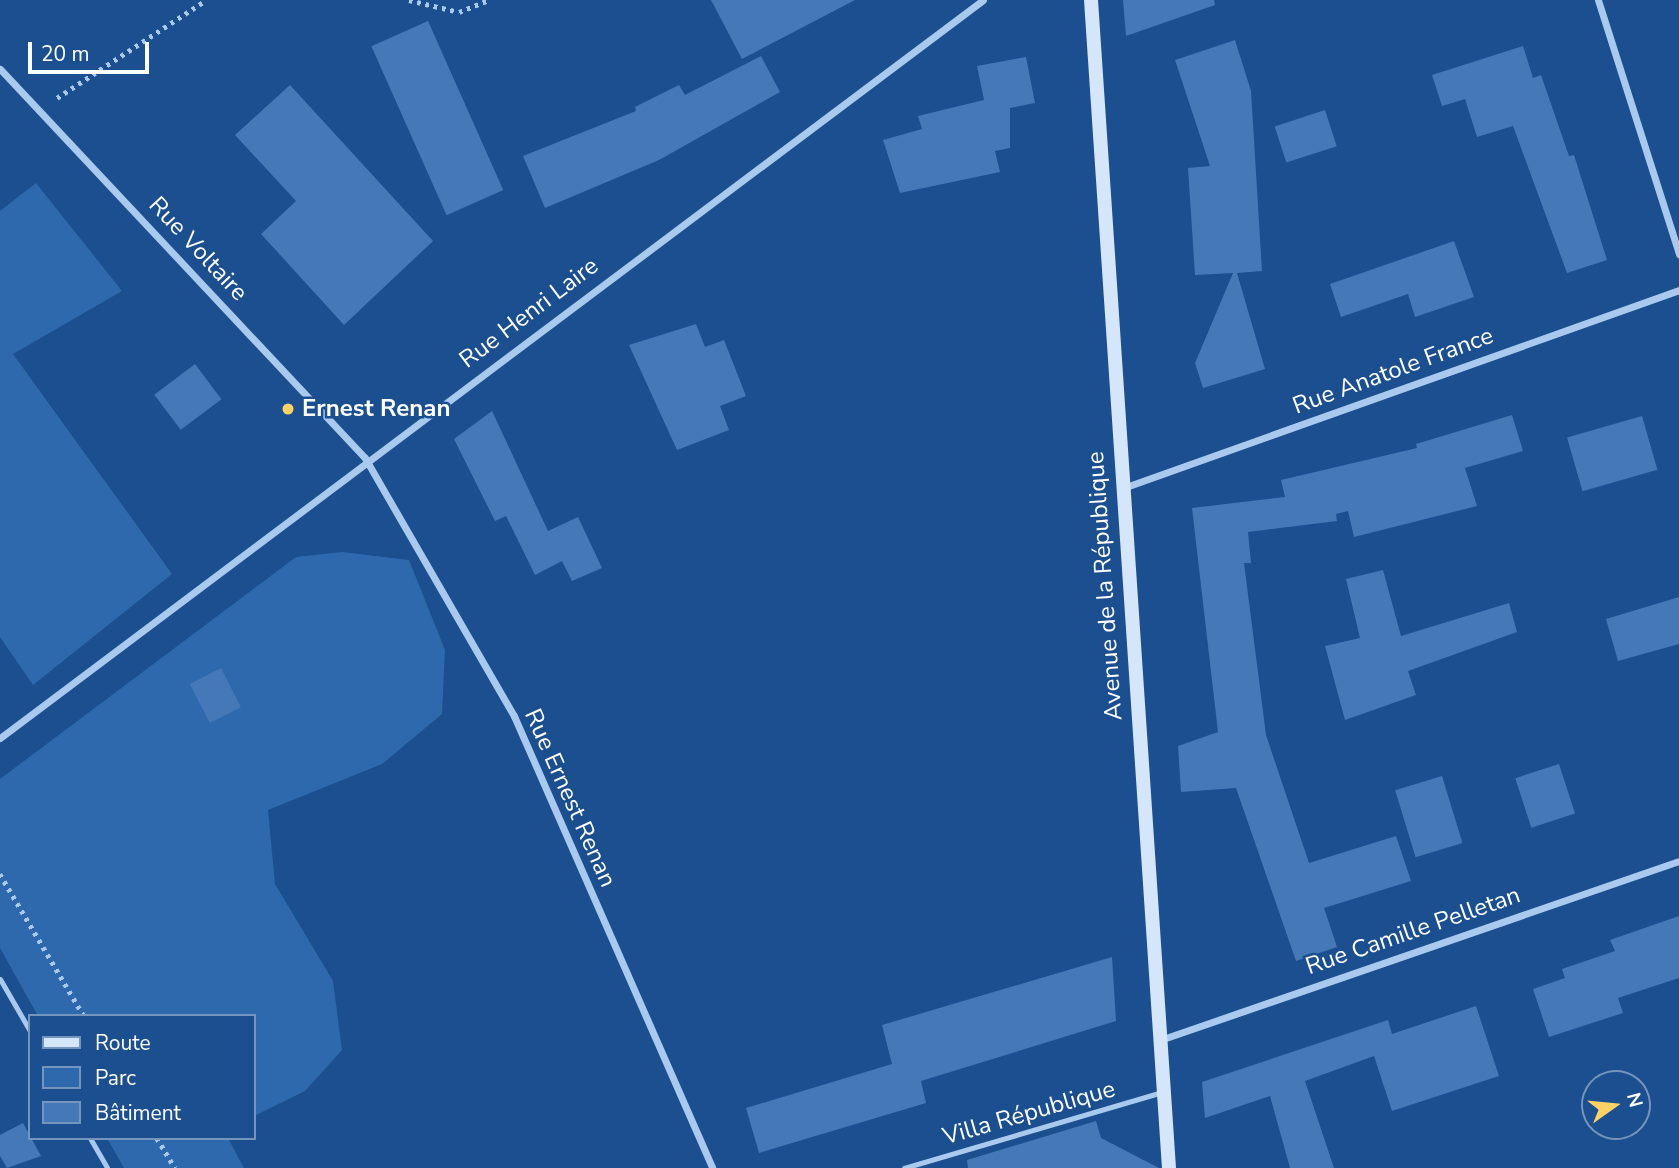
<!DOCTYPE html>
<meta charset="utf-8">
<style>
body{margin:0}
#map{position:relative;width:1679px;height:1168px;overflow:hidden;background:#1b4f8f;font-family:"Nunito Sans",sans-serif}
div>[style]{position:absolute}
.green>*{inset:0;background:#2e69ad}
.building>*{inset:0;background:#4478b7;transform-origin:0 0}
.path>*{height:4.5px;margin-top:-2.25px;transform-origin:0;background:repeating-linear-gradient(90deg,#a9c9ee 0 3.5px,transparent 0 8.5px)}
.lane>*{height:5px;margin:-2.5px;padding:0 2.5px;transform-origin:2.5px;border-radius:2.5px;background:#a9c9ee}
.street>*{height:7px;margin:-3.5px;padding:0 3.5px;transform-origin:3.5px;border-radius:3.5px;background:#a9c9ee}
.secondary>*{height:14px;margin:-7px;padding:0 7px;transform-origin:7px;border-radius:7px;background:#d6e6fa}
.dots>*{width:19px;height:19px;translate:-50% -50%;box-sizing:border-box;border:4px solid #1b4f8f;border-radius:50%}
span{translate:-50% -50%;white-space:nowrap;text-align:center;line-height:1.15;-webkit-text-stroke:5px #1b4f8f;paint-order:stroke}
.street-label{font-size:24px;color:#fff}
.poi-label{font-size:24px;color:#fff;font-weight:700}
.left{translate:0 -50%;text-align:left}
.legend{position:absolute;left:28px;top:1014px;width:228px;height:126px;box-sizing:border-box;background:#1b4f8f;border:2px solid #7695bc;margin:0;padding:9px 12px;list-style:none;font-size:21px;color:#fff}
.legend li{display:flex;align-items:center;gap:14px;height:35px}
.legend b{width:35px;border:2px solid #7695bc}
.north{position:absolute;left:1581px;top:1070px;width:70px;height:70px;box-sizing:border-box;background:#1b4f8f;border:2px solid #7695bc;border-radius:50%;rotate:75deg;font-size:19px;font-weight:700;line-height:28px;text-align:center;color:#fff}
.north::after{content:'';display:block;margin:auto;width:24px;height:32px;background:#ffd166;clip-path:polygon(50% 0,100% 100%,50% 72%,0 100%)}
.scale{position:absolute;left:28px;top:42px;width:121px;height:32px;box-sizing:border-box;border:4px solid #fff;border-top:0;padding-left:9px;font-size:21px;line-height:24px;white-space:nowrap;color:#fff;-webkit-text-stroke:5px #1b4f8f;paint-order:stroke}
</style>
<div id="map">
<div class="green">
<i style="clip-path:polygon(36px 183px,122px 291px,13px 354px,172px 574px,33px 685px,0 637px,0 211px)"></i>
<i style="clip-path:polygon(342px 552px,409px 560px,445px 650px,442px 714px,382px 764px,268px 810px,275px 884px,333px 981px,342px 1050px,305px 1091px,254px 1116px,254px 1016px,38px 1016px,0 948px,0 779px,296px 557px)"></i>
<i style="clip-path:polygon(107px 1138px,228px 1138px,244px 1168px,124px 1168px)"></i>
</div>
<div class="building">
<i style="clip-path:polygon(711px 0,855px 0,742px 59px)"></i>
<i style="clip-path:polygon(1123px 0,1214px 0,1215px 5px,1126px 36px)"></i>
<i style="left:428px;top:21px;width:185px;height:62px;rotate:66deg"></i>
<i style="clip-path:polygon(1235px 40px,1251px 91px,1262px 271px,1237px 273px,1265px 369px,1203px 388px,1195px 363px,1233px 273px,1195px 275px,1188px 168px,1210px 166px,1175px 60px)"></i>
<i style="clip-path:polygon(1523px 46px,1533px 78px,1541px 75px,1569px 156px,1574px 155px,1607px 260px,1567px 273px,1513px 126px,1477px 137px,1465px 99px,1442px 106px,1432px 75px)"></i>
<i style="clip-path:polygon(761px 56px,780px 92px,659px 160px,545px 208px,523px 156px,636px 111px,635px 107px,679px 85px,685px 95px)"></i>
<i style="clip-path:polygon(1026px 57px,1035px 103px,1010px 108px,1010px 148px,995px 151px,1000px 172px,900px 193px,883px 140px,922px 129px,918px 116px,984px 100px,977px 66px)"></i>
<i style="clip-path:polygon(290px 85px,433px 241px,344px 325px,261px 234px,296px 201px,235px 135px)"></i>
<i style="left:1325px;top:110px;width:38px;height:53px;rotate:72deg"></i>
<i style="clip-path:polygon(1454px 241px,1474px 297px,1415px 317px,1408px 294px,1341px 317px,1330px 284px)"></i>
<i style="clip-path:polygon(696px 324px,705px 347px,724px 340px,746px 396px,720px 406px,729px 430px,677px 450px,629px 345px)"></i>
<i style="left:195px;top:364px;width:44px;height:51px;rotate:53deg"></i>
<i style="clip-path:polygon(492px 411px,548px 531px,578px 517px,602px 568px,572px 581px,562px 561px,535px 575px,506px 516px,495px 521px,454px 439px)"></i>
<i style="clip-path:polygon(1512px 415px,1523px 451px,1465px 468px,1477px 506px,1354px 537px,1348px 511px,1336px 514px,1337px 521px,1248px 532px,1251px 563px,1244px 563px,1266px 735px,1309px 863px,1396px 836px,1411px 881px,1324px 908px,1337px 947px,1296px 961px,1236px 788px,1181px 792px,1178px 746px,1218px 732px,1192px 508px,1285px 497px,1281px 480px,1417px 448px,1416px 444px)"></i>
<i style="left:1642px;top:416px;width:56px;height:78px;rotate:74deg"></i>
<i style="clip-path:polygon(1383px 570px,1401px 636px,1509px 603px,1517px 632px,1408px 671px,1416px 695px,1345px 720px,1325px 646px,1360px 638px,1346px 579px)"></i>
<i style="clip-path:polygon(1679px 597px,1679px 644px,1618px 661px,1606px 619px)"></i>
<i style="left:221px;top:668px;width:44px;height:35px;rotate:63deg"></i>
<i style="left:1559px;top:764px;width:52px;height:46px;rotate:72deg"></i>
<i style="left:1442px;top:776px;width:70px;height:49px;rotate:73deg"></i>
<i style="clip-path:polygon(1679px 916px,1679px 978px,1618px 998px,1623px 1013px,1549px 1037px,1533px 989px,1565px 978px,1562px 969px,1615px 951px,1610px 940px)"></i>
<i style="clip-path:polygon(1112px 957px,1116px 1021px,921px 1081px,926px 1103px,759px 1153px,746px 1108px,892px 1064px,882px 1025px)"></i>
<i style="clip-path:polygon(1476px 1006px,1499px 1076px,1392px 1111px,1374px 1056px,1305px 1081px,1334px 1168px,1290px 1168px,1270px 1096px,1205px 1118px,1202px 1082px,1388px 1020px,1392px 1034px)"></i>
<i style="clip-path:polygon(1096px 1121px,1101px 1138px,1159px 1168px,968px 1168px,967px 1160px)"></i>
<i style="clip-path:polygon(23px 1123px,41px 1156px,7px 1168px,0 1156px,0 1135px)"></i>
</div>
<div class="path">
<i style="left:409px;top:0;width:51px;rotate:13.5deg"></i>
<i style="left:459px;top:12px;width:31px;rotate:-22deg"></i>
<i style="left:57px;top:98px;width:178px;rotate:-33.3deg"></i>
<i style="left:0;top:874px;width:165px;rotate:59.4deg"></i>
<i style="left:157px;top:1138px;width:35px;rotate:59deg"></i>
</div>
<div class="lane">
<i style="left:0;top:979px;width:60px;rotate:60deg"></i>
<i style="left:90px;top:1138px;width:34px;rotate:60deg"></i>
<i style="left:904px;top:1168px;width:270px;rotate:-16.4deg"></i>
</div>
<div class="street">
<i style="left:1598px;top:0;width:267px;rotate:72.3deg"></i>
<i style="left:0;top:69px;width:533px;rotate:46.82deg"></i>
<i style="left:365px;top:458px;width:298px;rotate:60deg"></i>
<i style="left:514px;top:716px;width:493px;rotate:66.3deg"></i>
<i style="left:1123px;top:488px;width:590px;rotate:-19.6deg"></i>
<i style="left:0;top:738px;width:1229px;rotate:-36.9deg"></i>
<i style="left:1160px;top:1040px;width:549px;rotate:-19.03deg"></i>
</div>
<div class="secondary">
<i style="left:1091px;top:0;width:1171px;rotate:86.18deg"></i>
</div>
<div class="dots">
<i style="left:288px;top:409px;background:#ffd166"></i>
</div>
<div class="street-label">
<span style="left:198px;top:249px;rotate:47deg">Rue Voltaire</span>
<span style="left:529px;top:313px;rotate:-37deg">Rue Henri Laire</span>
<span style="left:1393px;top:371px;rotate:-20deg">Rue Anatole France</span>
<span style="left:1105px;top:586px;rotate:-94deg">Avenue de la République</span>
<span style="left:570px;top:798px;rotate:66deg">Rue Ernest Renan</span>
<span style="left:1413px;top:931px;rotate:-19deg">Rue Camille Pelletan</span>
<span style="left:1029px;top:1113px;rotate:-16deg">Villa République</span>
</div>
<div class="poi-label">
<span class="left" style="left:302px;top:409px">Ernest Renan</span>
</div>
<ul class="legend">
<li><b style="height:9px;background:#d6e6fa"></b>Route</li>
<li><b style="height:19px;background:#2e69ad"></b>Parc</li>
<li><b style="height:19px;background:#4478b7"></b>Bâtiment</li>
</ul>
<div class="north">N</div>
<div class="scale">20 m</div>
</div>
